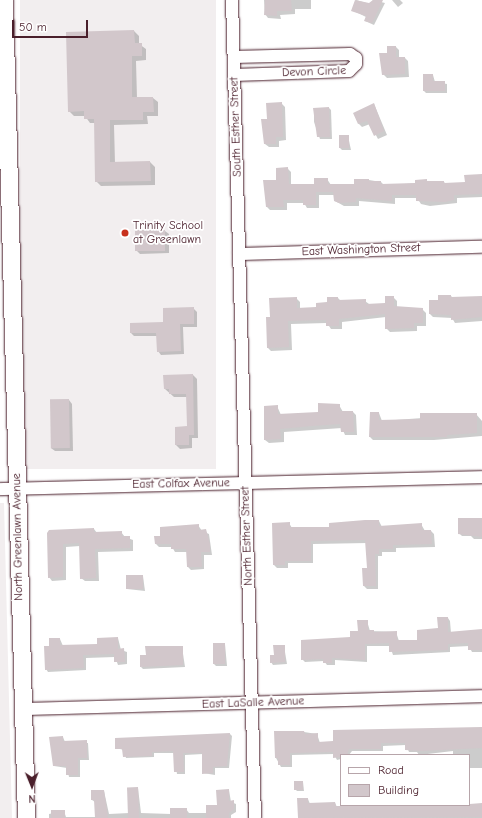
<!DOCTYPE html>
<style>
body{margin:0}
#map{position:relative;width:482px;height:818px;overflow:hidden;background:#fff;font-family:"Comic Neue",sans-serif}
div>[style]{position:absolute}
.built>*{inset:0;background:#f2eeef;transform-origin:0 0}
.shadow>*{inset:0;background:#0003}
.building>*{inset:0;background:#d2c7cb;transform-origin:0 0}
.roads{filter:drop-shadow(0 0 1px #4a1f2b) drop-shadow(0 0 1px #4a1f2b)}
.street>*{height:12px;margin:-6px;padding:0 6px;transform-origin:6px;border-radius:6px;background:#fff}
.secondary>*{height:17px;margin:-8.5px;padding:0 8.5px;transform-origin:8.5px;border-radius:8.5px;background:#fff}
.dots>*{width:11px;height:11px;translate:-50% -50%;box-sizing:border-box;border:2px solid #fff;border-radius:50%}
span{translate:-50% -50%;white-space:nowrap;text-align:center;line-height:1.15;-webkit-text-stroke:3.5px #fff;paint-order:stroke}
.street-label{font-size:12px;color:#4a1f2b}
.poi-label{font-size:12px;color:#4a1f2b}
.left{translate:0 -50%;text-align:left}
.legend{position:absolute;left:340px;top:754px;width:130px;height:52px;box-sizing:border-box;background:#fff;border:1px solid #b7a5aa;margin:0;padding:5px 7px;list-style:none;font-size:12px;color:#4a1f2b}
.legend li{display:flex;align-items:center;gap:8px;height:20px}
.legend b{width:20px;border:1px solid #b7a5aa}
.north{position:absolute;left:12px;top:766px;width:40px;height:40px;-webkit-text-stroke:3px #fff;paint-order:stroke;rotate:179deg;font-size:11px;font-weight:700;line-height:16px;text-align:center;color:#4a1f2b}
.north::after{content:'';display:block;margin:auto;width:14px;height:18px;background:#4a1f2b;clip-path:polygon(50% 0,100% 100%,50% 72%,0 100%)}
.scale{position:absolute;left:12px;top:20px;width:76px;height:18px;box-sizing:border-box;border:2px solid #4a1f2b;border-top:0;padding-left:5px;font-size:12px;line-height:14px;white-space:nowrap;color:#4a1f2b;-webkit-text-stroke:3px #fff;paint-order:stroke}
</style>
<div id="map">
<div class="built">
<i style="left:20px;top:0;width:196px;height:469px"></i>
<i style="clip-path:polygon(0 503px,4px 503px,12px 818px,0 818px)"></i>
</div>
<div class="shadow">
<i style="clip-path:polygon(264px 0,311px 0,311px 9px,295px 9px,295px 14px,280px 15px,281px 19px,268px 18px,265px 14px)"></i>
<i style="clip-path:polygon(356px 0,370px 4px,373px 0,385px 3px,374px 25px,365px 21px,366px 17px,352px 10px)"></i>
<i style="clip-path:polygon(392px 0,400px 0,403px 3px,398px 7px)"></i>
<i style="clip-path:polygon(134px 31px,139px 36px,139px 44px,146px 49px,146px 60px,136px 61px,137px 98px,153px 98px,158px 102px,158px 116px,147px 116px,148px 124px,114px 125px,115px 163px,150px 162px,155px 167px,155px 185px,101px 186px,96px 181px,95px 123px,90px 123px,85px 116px,74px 116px,69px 111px)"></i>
<i style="clip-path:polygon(396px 47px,399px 50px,399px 58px,405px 58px,408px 61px,409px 77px,387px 78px,383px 74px)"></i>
<i style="clip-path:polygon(433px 75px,435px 82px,447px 84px,447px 93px,426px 93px,424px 91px)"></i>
<i style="clip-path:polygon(281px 103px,285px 107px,286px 140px,279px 141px,279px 147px,269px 147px,265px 144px,268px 120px)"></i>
<i style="clip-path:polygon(374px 104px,387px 135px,378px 139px,370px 124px,362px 127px,358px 123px)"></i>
<i style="clip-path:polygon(329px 108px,331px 110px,332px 139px,320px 139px,314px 122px,314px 109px)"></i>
<i style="clip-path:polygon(348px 136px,351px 150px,342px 150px,340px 148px)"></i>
<i style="clip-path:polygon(287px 168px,291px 172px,291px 185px,315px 185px,327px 179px,331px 185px,355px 185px,369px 180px,381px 182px,384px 185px,444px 182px,446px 184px,466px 183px,482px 175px,482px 197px,457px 198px,457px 203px,430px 206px,421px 204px,417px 198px,395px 198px,395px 204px,359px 201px,359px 206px,344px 206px,335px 201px,334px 195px,319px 195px,319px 208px,307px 208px,304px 203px,287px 203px,287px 210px,270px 210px,267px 207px,277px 181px)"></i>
<i style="clip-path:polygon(165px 231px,169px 234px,169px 253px,140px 254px,136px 250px)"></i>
<i style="clip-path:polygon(451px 296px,453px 298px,482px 297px,482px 321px,455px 323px,452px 318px,433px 317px,430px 314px,439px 301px)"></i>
<i style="clip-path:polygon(393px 297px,397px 301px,397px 307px,422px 309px,426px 313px,426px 326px,417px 326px,417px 331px,390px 332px,386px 328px,386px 317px,342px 322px,342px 329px,331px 329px,327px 323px,291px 324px,292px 350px,271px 351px,268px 348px,271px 318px,296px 298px,300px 302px,300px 309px,317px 308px,338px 298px,341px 301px,365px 301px,369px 304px,386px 304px)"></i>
<i style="clip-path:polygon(193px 308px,197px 312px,197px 327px,183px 327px,184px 354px,161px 355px,158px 351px,157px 336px,134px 336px,131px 333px,164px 323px)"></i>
<i style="clip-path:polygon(193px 375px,197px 379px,198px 438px,192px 438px,192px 448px,180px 449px,176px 445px,188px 427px,187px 397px,174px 397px,165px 389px)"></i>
<i style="clip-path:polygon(69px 400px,72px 404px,73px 451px,55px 451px,51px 448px)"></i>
<i style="clip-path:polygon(339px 405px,343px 412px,353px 412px,356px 415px,357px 435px,345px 435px,342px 428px,284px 432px,284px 442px,269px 443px,265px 440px,277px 406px,281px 415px,319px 413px)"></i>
<i style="clip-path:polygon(379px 413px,382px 421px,476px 414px,482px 421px,482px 436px,434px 440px,373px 440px,370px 437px)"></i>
<i style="clip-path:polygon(482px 519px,482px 539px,474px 539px,471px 536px,462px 536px,459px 533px)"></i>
<i style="clip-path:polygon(379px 521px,382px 527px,421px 524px,425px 531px,431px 531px,434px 534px,435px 547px,396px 548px,396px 552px,382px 552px,382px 556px,378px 556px,378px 589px,367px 589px,364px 586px,368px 569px,368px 543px,313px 544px,313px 563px,288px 563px,288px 568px,277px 568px,274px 565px,289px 523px,292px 528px,330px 528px)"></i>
<i style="clip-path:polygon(198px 525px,202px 531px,209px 534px,212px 555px,204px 555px,204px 569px,191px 570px,188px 567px,188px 552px,175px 552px,172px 547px,159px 547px,156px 544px,161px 537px)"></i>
<i style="clip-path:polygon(94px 529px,97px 533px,121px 532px,125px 537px,133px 540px,133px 551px,98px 552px,99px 581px,85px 581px,81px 578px,80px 546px,66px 547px,66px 580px,52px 581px,49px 577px,48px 534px)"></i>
<i style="clip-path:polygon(143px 576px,145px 591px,127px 589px)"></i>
<i style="clip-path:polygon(448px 618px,450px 621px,451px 633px,482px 631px,482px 652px,472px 652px,469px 646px,450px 647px,450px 652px,393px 655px,390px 646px,367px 646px,367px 662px,335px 660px,335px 665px,327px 665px,324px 661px,305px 662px,302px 659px,351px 638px,367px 621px,370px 631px,396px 632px,399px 641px,418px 641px,439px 629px)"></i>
<i style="clip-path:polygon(118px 638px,121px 650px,127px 652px,127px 664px,118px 665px,115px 657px,86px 658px,86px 670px,48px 672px,46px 669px,50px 647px,60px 639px,63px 646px,98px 645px)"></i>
<i style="clip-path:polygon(225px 644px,227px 666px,216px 666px,214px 664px)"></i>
<i style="clip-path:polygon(284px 646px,287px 664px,273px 665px,271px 662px,275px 656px)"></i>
<i style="clip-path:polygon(182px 647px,185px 667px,143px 669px,141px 667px)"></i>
<i style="clip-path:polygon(482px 728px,482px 768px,469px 768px,469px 755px,453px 755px,453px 751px,419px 755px,417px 752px,409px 752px,406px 745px,383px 746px,383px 751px,352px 751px,349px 755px,341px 755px,341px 759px,337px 760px,334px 754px,292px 755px,292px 767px,281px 767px,276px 758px,304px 732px,317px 734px,320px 743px)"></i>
<i style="clip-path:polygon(230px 734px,232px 736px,229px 768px,215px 768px,215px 775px,203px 773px,203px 754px,185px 755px,185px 774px,177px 774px,174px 753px,154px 753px,154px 757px,126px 758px,124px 750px,116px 748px)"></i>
<i style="clip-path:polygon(63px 737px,65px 742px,88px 743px,89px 760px,80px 760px,80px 777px,69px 777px,67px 768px,54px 766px)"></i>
<i style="clip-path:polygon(303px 782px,304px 791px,297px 791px,296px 790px)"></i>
<i style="clip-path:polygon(138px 788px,141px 813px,171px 814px,186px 809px,189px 813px,207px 813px,218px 806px,229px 790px,231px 802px,236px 804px,236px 812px,231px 815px,231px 818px,49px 818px,49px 814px,64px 811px,66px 817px,96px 817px,95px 802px,92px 800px,104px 791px,109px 814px,129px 813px)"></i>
<i style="clip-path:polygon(298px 799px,308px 799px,310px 804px,335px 803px,337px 807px,415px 805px,415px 807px,446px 807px,446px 805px,482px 804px,482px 818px,299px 818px)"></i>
</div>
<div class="building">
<i style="clip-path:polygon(265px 0,291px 0,292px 11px,277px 11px,277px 16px,264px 15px)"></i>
<i style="clip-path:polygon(355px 0,369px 3px,373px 0,383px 0,372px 23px,364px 21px,366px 16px,351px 11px)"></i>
<i style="clip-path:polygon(134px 30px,135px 43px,142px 43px,142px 56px,132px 56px,132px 97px,153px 97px,154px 112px,143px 112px,143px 120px,110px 120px,110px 162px,150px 161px,151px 181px,95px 182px,94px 119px,84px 119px,84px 111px,68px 112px,66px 32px)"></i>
<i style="clip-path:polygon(387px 46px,396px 46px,396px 57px,405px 57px,405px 74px,382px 75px,379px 53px,387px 53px)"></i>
<i style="clip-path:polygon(423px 74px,433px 74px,433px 81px,445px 81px,445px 91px,423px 91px)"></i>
<i style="clip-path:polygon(282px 102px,283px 137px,276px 137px,276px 144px,264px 144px,261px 119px,267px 119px,266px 103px)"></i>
<i style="clip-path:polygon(374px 103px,384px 131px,374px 136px,367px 121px,358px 124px,353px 113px)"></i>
<i style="clip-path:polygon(329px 107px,330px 137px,317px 137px,313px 108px)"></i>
<i style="left:349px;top:135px;width:13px;height:10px;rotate:90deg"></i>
<i style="clip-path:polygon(288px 167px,289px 184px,314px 184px,314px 178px,328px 178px,328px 184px,354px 184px,354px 179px,369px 179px,369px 181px,381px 181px,381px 184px,415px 183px,415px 180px,427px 179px,427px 181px,444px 181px,444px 183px,465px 182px,464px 175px,482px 174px,482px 194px,454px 195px,454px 200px,445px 202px,416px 201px,416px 195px,392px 195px,392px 201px,356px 198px,356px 202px,339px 203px,334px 201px,333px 192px,316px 192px,316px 205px,303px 205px,303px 200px,283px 200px,284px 207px,266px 207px,263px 180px,276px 180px,276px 168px)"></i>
<i style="left:135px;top:230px;width:30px;height:21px"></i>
<i style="clip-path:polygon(438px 295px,451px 295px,451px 297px,482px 296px,482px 317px,451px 320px,451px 315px,429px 314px,429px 300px,438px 300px)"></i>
<i style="clip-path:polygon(385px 296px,394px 296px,394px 306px,423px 308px,423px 323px,414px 323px,414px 328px,385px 329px,385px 314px,339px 319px,339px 326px,326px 326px,326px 320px,288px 321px,289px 347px,267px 348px,266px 317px,270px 317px,269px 298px,297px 297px,297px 308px,316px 307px,316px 303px,327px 302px,327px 297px,338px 297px,338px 300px,366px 299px,366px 304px,385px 303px)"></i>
<i style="clip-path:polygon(194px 307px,194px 324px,180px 324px,181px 351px,157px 352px,156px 333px,130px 333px,130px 323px,163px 322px,163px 308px)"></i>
<i style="clip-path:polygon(193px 374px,194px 435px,189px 435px,189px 445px,175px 445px,175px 427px,187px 426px,186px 394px,169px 394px,169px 389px,164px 389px,163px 375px)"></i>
<i style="left:69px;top:399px;width:49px;height:19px;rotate:89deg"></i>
<i style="clip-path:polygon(318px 403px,340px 404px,340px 411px,353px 411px,354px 432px,341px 432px,340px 424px,312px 426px,280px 429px,281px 439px,264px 440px,264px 406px,278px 405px,278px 414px,318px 412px)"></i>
<i style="clip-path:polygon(370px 412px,379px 412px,379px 420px,420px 419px,420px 413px,477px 413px,477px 433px,447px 435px,447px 437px,369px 437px)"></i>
<i style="clip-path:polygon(458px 518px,482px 518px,482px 537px,458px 534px)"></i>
<i style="clip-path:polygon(365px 520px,379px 520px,379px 526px,422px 523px,422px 530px,431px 530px,432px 544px,393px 545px,393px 549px,379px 549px,379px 554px,375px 554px,376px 586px,363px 586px,362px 568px,367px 568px,365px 540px,311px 541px,311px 561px,285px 561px,285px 565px,273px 565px,272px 523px,290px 522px,290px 527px,329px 527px,329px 523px)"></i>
<i style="clip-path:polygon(199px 524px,199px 530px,206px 529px,210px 544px,210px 552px,201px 552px,202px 567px,187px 567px,186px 549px,171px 549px,171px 544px,155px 544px,154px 536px,160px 536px,160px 527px)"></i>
<i style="clip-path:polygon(94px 528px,94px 532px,122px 531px,122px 536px,130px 536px,130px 548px,95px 549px,96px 578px,80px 579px,79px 543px,63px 544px,63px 577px,48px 578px,47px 533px,49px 530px)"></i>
<i style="left:126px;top:575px;width:17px;height:14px"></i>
<i style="clip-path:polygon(437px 617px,448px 617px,448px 632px,482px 629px,482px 650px,468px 650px,468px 643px,448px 644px,448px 650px,389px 652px,389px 643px,365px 644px,365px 660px,332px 658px,332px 663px,323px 663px,323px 659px,301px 660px,301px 640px,350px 637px,350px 631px,358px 631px,357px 620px,368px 620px,368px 630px,374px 630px,374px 632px,397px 631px,397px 640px,417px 640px,417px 630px,438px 628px)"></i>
<i style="clip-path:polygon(118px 637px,118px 649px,124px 648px,125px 662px,114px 662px,114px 654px,83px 655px,84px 668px,45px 670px,44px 646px,49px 646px,49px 638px,60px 638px,60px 645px,97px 644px,97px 638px)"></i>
<i style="left:213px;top:643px;width:12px;height:21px"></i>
<i style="clip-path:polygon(273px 645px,285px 645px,285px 662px,270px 663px,270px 655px,274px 655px)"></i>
<i style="clip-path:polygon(145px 646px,183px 646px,183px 665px,140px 667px,140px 655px,146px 655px)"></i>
<i style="clip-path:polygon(482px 727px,482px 748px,422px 751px,405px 750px,405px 743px,381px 743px,381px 749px,349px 749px,347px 755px,341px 755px,341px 757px,333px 758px,333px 752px,290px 753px,290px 765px,278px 765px,278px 758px,275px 758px,274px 731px,304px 731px,305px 734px,318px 733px,318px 742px,333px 741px,333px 730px)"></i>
<i style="clip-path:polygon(230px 733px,227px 766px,213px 767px,213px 773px,202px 774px,202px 753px,183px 753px,184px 772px,174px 772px,173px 751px,152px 752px,152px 756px,123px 757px,122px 749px,115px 749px,115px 738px)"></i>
<i style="clip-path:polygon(63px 736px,63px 741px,87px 740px,87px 758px,78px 758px,78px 775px,66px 775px,66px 766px,53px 766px,49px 737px)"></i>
<i style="left:303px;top:781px;width:9px;height:9px;rotate:90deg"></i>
<i style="left:138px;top:787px;width:31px;height:11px;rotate:88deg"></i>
<i style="clip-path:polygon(229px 789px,229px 801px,234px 800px,234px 809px,229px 813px,229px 818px,206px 818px,206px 805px,217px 805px,216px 790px)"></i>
<i style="clip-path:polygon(91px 790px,104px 790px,108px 818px,95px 818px,94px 800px,91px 800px)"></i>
<i style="clip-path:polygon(297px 798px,308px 798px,308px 803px,335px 802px,336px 806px,445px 806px,482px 803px,482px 817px,298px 818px)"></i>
<i style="left:170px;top:808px;width:17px;height:10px"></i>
<i style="left:51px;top:810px;width:14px;height:8px"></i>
</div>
<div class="roads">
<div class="street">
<i style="left:232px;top:0;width:818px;rotate:88.39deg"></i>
<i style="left:234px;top:57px;width:116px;rotate:-1.5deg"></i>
<i style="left:350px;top:54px;width:7px;rotate:34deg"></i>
<i style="left:356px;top:58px;width:6px;rotate:90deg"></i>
<i style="left:356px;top:64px;width:10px;rotate:135deg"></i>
<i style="left:349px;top:71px;width:115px;rotate:178deg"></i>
<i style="left:239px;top:254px;width:243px;rotate:-1.7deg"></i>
<i style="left:0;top:489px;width:482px;rotate:-1.4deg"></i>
<i style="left:23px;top:709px;width:459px;rotate:-1.6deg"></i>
</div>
<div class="secondary">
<i style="left:4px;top:0;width:818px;rotate:88.46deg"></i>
</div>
</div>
<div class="dots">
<i style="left:125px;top:233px;background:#c8321e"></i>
</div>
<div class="street-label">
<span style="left:314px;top:72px;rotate:-2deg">Devon Circle</span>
<span style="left:236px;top:127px;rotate:-92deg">South Esther Street</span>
<span style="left:361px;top:250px;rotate:-2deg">East Washington Street</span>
<span style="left:181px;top:484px;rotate:-1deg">East Colfax Avenue</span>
<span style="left:247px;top:536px;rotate:-92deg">North Esther Street</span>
<span style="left:18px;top:537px;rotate:-91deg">North Greenlawn Avenue</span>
<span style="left:253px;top:703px;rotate:-2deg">East LaSalle Avenue</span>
</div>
<div class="poi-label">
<span class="left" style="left:133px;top:233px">Trinity School<br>at Greenlawn</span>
</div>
<ul class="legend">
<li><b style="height:5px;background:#fff"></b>Road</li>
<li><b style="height:11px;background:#d2c7cb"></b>Building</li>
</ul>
<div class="north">N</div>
<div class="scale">50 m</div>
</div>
